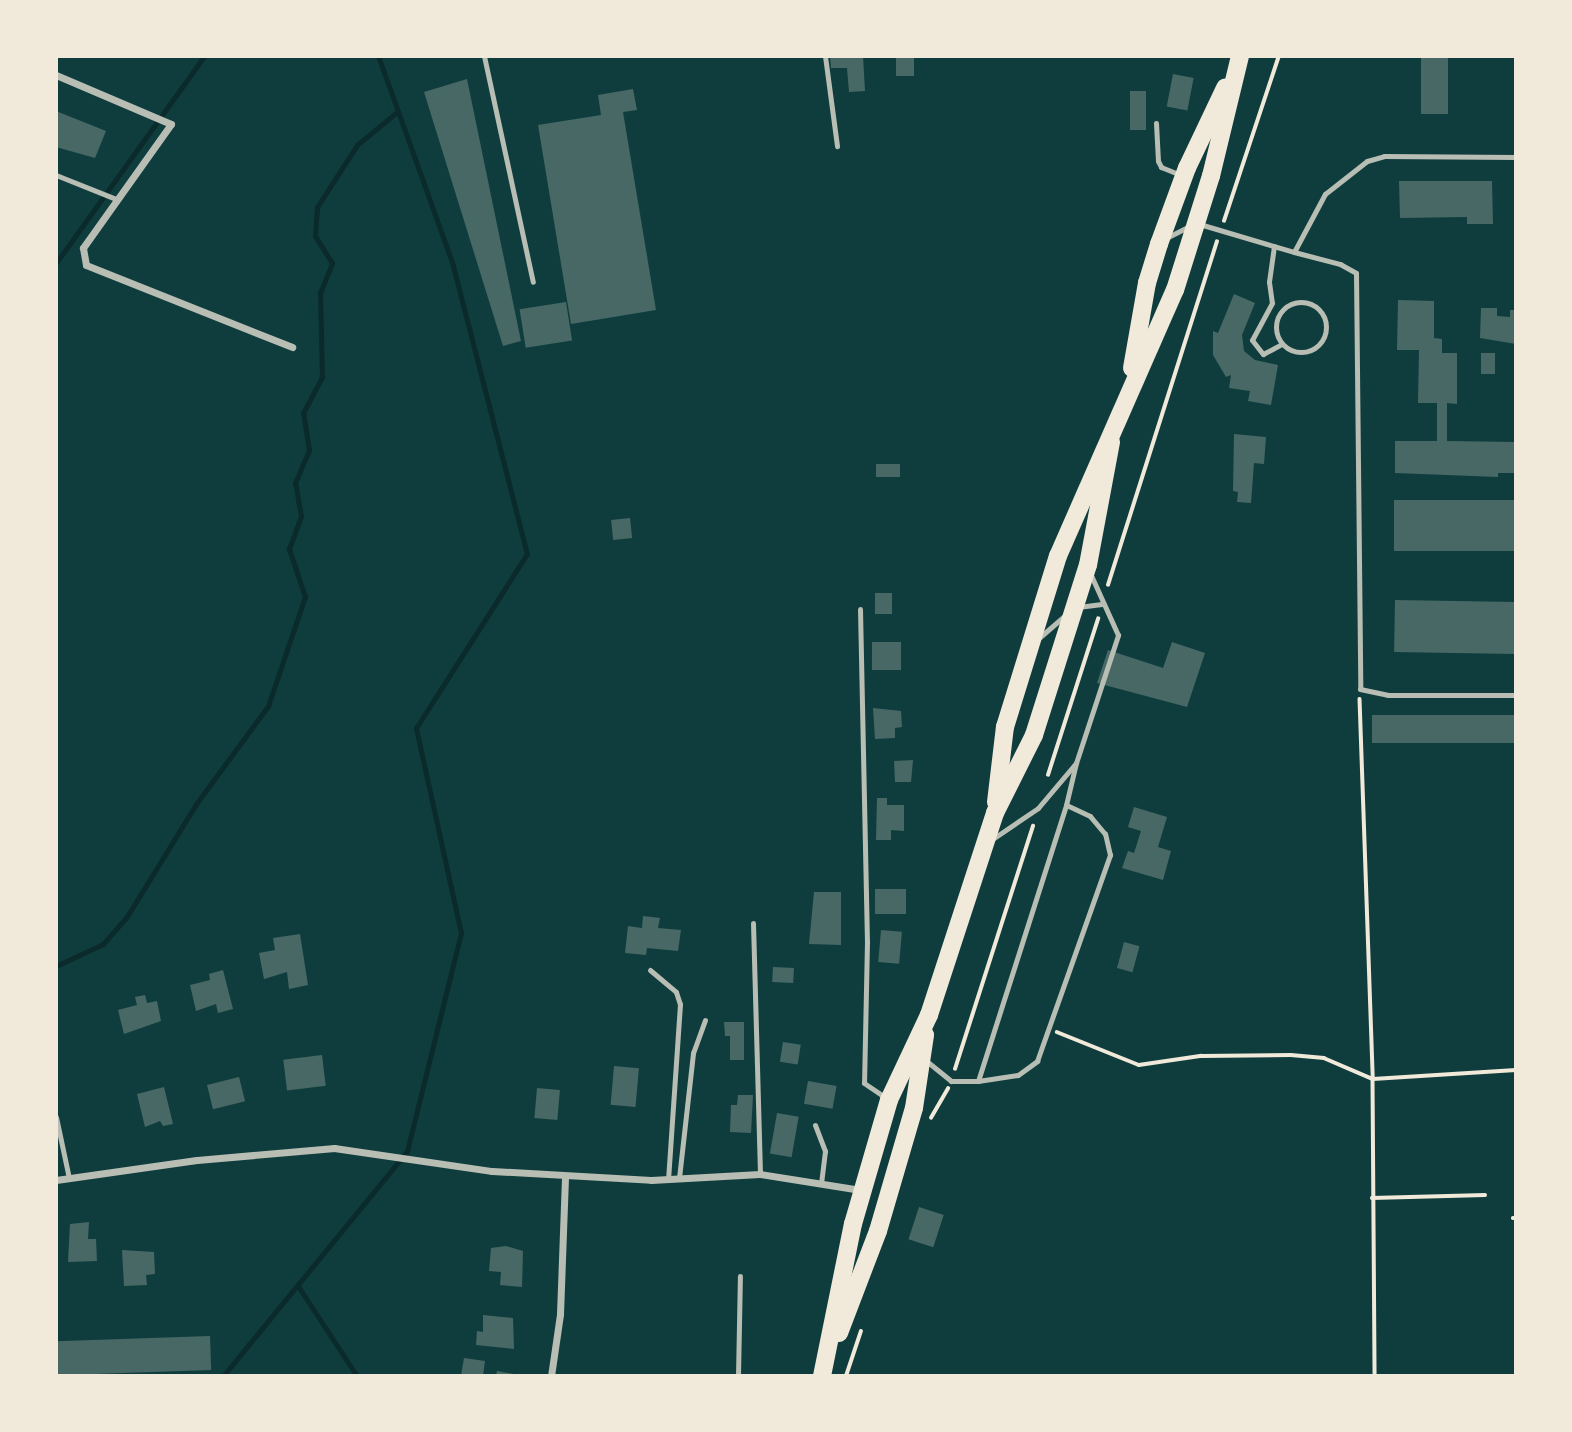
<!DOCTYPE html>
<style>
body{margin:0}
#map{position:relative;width:1572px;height:1432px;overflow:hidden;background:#0f3d3e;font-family:Inter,sans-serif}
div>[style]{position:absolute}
.stream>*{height:5px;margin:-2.5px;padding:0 2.5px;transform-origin:2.5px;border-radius:2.5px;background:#0a2a2b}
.building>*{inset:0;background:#486865;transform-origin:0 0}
.path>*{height:3.5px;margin:-1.75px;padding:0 1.75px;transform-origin:1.75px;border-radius:1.75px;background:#f1e9da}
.service>*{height:5px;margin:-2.5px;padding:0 2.5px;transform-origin:2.5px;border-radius:2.5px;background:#b8beb3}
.service>.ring{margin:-2.5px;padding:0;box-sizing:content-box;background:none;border:5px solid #b8beb3;border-radius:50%}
.minor>*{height:7px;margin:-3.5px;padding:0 3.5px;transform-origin:3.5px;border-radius:3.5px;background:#b8beb3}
.primary>*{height:18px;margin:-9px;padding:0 9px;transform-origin:9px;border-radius:9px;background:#f1e9da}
span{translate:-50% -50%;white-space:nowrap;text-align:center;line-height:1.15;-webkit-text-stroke:5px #f1e9da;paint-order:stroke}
.frame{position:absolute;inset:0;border:58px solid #f1e9da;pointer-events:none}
</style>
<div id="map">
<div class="stream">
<i style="left:56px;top:263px;width:254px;rotate:-54.4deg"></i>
<i style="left:56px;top:966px;width:52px;rotate:-25.1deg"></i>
<i style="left:103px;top:944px;width:35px;rotate:-49deg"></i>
<i style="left:126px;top:918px;width:134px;rotate:-58.4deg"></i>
<i style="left:196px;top:804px;width:122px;rotate:-53.7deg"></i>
<i style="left:268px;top:706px;width:115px;rotate:-71.3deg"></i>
<i style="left:305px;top:597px;width:51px;rotate:-108.4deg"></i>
<i style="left:289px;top:549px;width:35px;rotate:-70deg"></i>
<i style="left:301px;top:516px;width:34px;rotate:-100deg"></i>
<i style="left:295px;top:483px;width:36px;rotate:-67deg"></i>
<i style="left:309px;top:450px;width:37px;rotate:-99deg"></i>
<i style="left:303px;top:413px;width:41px;rotate:-62.2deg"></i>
<i style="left:322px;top:377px;width:84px;rotate:-91.4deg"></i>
<i style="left:320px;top:293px;width:32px;rotate:-68deg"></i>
<i style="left:332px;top:263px;width:32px;rotate:-122deg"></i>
<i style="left:315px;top:236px;width:29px;rotate:-86deg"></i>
<i style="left:317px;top:207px;width:74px;rotate:-57.2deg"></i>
<i style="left:357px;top:145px;width:53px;rotate:-39.7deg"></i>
<i style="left:298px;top:1286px;width:108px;rotate:56.8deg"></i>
<i style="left:223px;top:1376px;width:291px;rotate:-50.7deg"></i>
<i style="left:407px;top:1151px;width:225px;rotate:-76.1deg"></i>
<i style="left:461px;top:933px;width:210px;rotate:-102.4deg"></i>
<i style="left:416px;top:728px;width:206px;rotate:-57.5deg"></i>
<i style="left:527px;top:554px;width:298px;rotate:-104.4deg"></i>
<i style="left:453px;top:265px;width:222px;rotate:-109.7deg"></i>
</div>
<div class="building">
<i style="clip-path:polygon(830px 56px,863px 56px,865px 91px,849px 92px,847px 68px,831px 68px)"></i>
<i style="left:896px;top:56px;width:18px;height:20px"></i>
<i style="left:1421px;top:56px;width:27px;height:58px"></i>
<i style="left:1173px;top:74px;width:21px;height:33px;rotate:11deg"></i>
<i style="clip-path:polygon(467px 79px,521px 341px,503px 346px,424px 92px)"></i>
<i style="clip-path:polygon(633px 89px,637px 110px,623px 112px,656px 310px,571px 324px,538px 125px,601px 115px,598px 95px)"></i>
<i style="left:1130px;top:91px;width:16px;height:39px"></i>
<i style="clip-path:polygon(56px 111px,106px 131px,95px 158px,56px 147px)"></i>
<i style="clip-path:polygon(1399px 181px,1492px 181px,1493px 224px,1467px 224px,1467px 217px,1400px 218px)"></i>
<i style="clip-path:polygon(1234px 294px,1255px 303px,1242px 335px,1244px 351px,1255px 360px,1278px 365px,1271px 405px,1248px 401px,1250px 391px,1229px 388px,1231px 375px,1226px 377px,1213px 355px,1213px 331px,1218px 333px)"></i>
<i style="clip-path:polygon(1398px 300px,1434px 301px,1434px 338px,1442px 339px,1442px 353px,1457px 353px,1457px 404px,1447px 403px,1447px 441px,1516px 442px,1516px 473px,1498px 473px,1498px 477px,1395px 473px,1395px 441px,1437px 441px,1437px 403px,1418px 403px,1419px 350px,1397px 350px)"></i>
<i style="left:566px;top:302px;width:39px;height:47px;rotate:81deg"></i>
<i style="clip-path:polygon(1481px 308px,1497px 308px,1497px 316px,1510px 317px,1510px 310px,1516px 310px,1516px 344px,1480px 338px)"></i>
<i style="left:1481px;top:353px;width:14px;height:21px"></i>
<i style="clip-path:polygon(1234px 434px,1266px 437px,1264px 464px,1254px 463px,1251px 503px,1237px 502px,1238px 492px,1233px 491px)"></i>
<i style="left:876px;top:464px;width:24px;height:13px"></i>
<i style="left:1394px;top:500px;width:122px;height:51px"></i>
<i style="left:630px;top:518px;width:20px;height:19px;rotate:84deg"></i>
<i style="left:875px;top:593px;width:17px;height:21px"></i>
<i style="left:1395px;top:600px;width:121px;height:52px;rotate:1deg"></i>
<i style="left:872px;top:642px;width:29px;height:28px"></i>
<i style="clip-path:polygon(1172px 642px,1205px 653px,1187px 707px,1097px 683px,1108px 650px,1163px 668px)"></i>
<i style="clip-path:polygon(873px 708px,901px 711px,902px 727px,895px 728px,895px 738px,875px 739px)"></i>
<i style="left:1372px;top:715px;width:144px;height:28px"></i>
<i style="clip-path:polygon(913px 760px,911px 782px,895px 782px,894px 761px)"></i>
<i style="clip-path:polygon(877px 798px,887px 798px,887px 805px,904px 805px,904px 831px,891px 830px,891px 840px,876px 840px)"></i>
<i style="clip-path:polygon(1134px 807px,1167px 817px,1158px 847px,1171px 851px,1163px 880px,1122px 868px,1128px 851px,1134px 853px,1141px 831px,1128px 827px)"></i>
<i style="left:875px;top:889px;width:31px;height:25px"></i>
<i style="clip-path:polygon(814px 892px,841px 892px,841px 945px,809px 944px)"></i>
<i style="clip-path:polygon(643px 916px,660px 918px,658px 928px,681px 930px,678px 951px,647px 948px,646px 955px,625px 953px,628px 926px,642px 928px)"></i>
<i style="left:881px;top:930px;width:21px;height:32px;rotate:5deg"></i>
<i style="clip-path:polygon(300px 934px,308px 985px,289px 989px,287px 972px,264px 979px,259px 953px,275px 950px,273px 938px)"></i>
<i style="left:1124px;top:942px;width:16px;height:27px;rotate:15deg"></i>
<i style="left:773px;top:967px;width:21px;height:15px;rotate:3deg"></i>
<i style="clip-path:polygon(223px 970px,233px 1009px,218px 1013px,216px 1004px,196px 1011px,190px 985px,210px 980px,209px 974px)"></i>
<i style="clip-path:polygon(145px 995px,147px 1003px,157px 1001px,161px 1021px,124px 1034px,118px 1010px,137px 1005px,135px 997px)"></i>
<i style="clip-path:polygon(724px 1022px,744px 1022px,744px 1060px,730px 1060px,730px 1036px,725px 1036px)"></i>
<i style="left:783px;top:1042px;width:18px;height:20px;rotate:9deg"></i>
<i style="left:322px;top:1055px;width:31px;height:39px;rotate:83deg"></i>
<i style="left:614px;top:1066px;width:25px;height:39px;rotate:5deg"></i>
<i style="left:239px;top:1077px;width:25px;height:33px;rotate:76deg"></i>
<i style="left:808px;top:1081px;width:29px;height:23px;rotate:10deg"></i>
<i style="clip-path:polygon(164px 1087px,173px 1124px,163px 1126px,160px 1121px,145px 1127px,137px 1094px)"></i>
<i style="left:537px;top:1088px;width:23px;height:30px;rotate:5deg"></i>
<i style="clip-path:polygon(738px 1095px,753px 1095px,751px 1133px,730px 1132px,731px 1105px,737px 1105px)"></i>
<i style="left:777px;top:1113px;width:22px;height:41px;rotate:10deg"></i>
<i style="left:919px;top:1207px;width:26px;height:34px;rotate:18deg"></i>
<i style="clip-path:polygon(89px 1222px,88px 1239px,96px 1239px,97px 1261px,68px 1262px,70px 1224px)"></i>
<i style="clip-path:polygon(506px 1246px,523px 1251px,522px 1287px,500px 1285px,501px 1272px,489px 1271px,491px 1248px)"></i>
<i style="clip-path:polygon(122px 1250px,154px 1252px,155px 1274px,146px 1275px,147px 1285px,124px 1286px)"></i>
<i style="clip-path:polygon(483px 1315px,513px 1318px,514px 1349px,476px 1345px,477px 1331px,483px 1332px)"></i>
<i style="left:210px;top:1336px;width:34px;height:154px;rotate:88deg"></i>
<i style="clip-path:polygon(464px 1358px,485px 1361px,483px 1376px,461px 1376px)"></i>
<i style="clip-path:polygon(497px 1371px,520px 1375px,519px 1376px,496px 1376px)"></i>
</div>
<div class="path">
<i style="left:1224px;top:221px;width:174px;rotate:-71.6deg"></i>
<i style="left:1108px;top:585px;width:360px;rotate:-72.4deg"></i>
<i style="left:1360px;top:699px;width:380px;rotate:88deg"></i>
<i style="left:1373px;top:1079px;width:143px;rotate:-3.6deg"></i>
<i style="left:1048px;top:775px;width:164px;rotate:-72.2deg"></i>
<i style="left:1057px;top:1032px;width:88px;rotate:21.9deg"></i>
<i style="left:1139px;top:1065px;width:63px;rotate:-8.3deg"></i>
<i style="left:1201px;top:1056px;width:90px;rotate:-0.6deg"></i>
<i style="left:1291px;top:1055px;width:33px;rotate:5deg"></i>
<i style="left:1324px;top:1058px;width:53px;rotate:23.2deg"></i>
<i style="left:1373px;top:1079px;width:297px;rotate:89.6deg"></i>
<i style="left:955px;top:1069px;width:255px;rotate:-72.2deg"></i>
<i style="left:931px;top:1118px;width:34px;rotate:-60deg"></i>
<i style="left:1372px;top:1198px;width:113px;rotate:-1.5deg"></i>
<i style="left:1513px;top:1218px;width:3px"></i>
<i style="left:846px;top:1376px;width:47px;rotate:-71.6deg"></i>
</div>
<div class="service">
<i style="left:484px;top:56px;width:231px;rotate:77.8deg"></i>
<i style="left:825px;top:56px;width:91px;rotate:82.4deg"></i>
<i style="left:1156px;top:123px;width:38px;rotate:87deg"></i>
<i style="left:1158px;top:161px;width:7px;rotate:63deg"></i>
<i style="left:1161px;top:167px;width:22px;rotate:22deg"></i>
<i style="left:56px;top:175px;width:65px;rotate:21.8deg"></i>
<i style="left:1168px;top:237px;width:31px;rotate:-27deg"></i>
<i style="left:1196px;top:223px;width:102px;rotate:16.5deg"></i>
<i style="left:1294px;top:252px;width:66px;rotate:-61.9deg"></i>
<i style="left:1325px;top:194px;width:53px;rotate:-38.2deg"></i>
<i style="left:1367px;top:161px;width:18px;rotate:-16deg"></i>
<i style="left:1384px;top:156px;width:132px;rotate:0.4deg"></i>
<i style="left:1274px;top:246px;width:36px;rotate:98deg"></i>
<i style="left:1269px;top:282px;width:21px;rotate:82deg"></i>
<i style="left:1272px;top:303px;width:42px;rotate:118.4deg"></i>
<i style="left:1252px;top:340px;width:18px;rotate:52deg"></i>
<i style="left:1263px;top:354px;width:21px;rotate:-28deg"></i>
<i style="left:1294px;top:252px;width:48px;rotate:14.6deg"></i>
<i style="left:1340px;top:264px;width:18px;rotate:29deg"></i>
<i style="left:1356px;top:273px;width:416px;rotate:89.4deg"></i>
<i style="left:1360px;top:689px;width:29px;rotate:12deg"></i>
<i style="left:1388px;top:695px;width:128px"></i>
<i class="ring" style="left:1276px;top:302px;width:45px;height:45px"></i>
<i style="left:1078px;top:607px;width:24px;rotate:-7deg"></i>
<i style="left:860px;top:609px;width:333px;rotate:88.8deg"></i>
<i style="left:867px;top:942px;width:141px;rotate:91.2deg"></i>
<i style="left:864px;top:1083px;width:27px;rotate:34deg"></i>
<i style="left:1040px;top:637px;width:35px;rotate:-41deg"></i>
<i style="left:991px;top:840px;width:57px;rotate:-34.2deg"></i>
<i style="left:1038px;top:808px;width:59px;rotate:-49.8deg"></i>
<i style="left:1076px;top:763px;width:135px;rotate:-71.8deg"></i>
<i style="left:1118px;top:635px;width:68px;rotate:-114.3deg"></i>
<i style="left:753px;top:923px;width:251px;rotate:88.4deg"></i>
<i style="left:650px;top:970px;width:34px;rotate:40deg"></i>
<i style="left:676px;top:992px;width:13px;rotate:72deg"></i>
<i style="left:680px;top:1004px;width:175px;rotate:93.9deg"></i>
<i style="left:924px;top:1059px;width:35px;rotate:39deg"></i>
<i style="left:951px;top:1081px;width:27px"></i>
<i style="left:978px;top:1081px;width:290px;rotate:-72.3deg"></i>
<i style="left:1066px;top:805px;width:43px;rotate:-76.6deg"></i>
<i style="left:978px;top:1081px;width:40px;rotate:-8.5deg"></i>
<i style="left:1018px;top:1075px;width:24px;rotate:-36deg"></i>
<i style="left:1037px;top:1061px;width:219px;rotate:-70.5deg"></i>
<i style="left:1110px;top:855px;width:22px;rotate:-103deg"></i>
<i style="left:1105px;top:834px;width:23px;rotate:-130deg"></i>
<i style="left:1090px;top:816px;width:26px;rotate:-155deg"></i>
<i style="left:56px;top:1117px;width:62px;rotate:78deg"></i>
<i style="left:815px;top:1125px;width:28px;rotate:69deg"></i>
<i style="left:825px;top:1151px;width:33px;rotate:97deg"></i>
<i style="left:679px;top:1178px;width:126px;rotate:-83.6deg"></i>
<i style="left:693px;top:1053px;width:35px;rotate:-70deg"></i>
<i style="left:738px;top:1376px;width:100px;rotate:-88.9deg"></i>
</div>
<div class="minor">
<i style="left:56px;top:75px;width:125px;rotate:23.1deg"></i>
<i style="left:171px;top:124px;width:152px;rotate:125.4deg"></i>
<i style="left:83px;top:248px;width:17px;rotate:80deg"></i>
<i style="left:86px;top:265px;width:222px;rotate:21.7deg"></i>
<i style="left:56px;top:1180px;width:142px;rotate:-8.1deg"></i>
<i style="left:197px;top:1160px;width:138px;rotate:-5deg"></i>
<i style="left:334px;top:1148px;width:160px;rotate:8.3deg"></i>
<i style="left:492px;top:1171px;width:159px;rotate:3.2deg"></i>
<i style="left:651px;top:1180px;width:109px;rotate:-3.2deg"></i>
<i style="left:760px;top:1174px;width:102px;rotate:9deg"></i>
<i style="left:551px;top:1376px;width:63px;rotate:-81.7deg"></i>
<i style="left:560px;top:1314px;width:138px;rotate:-87.9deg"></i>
</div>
<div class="primary">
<i style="left:1132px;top:368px;width:86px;rotate:-80deg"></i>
<i style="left:1147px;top:283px;width:41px;rotate:-72.9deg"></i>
<i style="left:1159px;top:244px;width:81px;rotate:-69.8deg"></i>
<i style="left:1187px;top:168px;width:89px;rotate:-64.6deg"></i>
<i style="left:996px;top:802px;width:76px;rotate:-83.2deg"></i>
<i style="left:1005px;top:727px;width:179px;rotate:-72.8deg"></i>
<i style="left:1058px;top:556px;width:291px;rotate:-66.3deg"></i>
<i style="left:1175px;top:290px;width:120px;rotate:-72.5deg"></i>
<i style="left:1211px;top:176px;width:123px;rotate:-76.4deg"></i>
<i style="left:839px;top:1333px;width:109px;rotate:-69.1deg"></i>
<i style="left:878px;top:1231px;width:128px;rotate:-73.7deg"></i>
<i style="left:914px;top:1108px;width:74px;rotate:-81.4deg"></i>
<i style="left:822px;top:1376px;width:155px;rotate:-78.5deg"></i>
<i style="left:853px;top:1224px;width:129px;rotate:-73.8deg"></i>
<i style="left:889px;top:1100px;width:94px;rotate:-64.8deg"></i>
<i style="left:929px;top:1015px;width:213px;rotate:-71.9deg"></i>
<i style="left:995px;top:813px;width:87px;rotate:-63.4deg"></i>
<i style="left:1034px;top:735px;width:178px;rotate:-72.4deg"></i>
<i style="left:1088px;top:565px;width:125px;rotate:-79.4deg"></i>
</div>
<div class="frame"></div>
</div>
